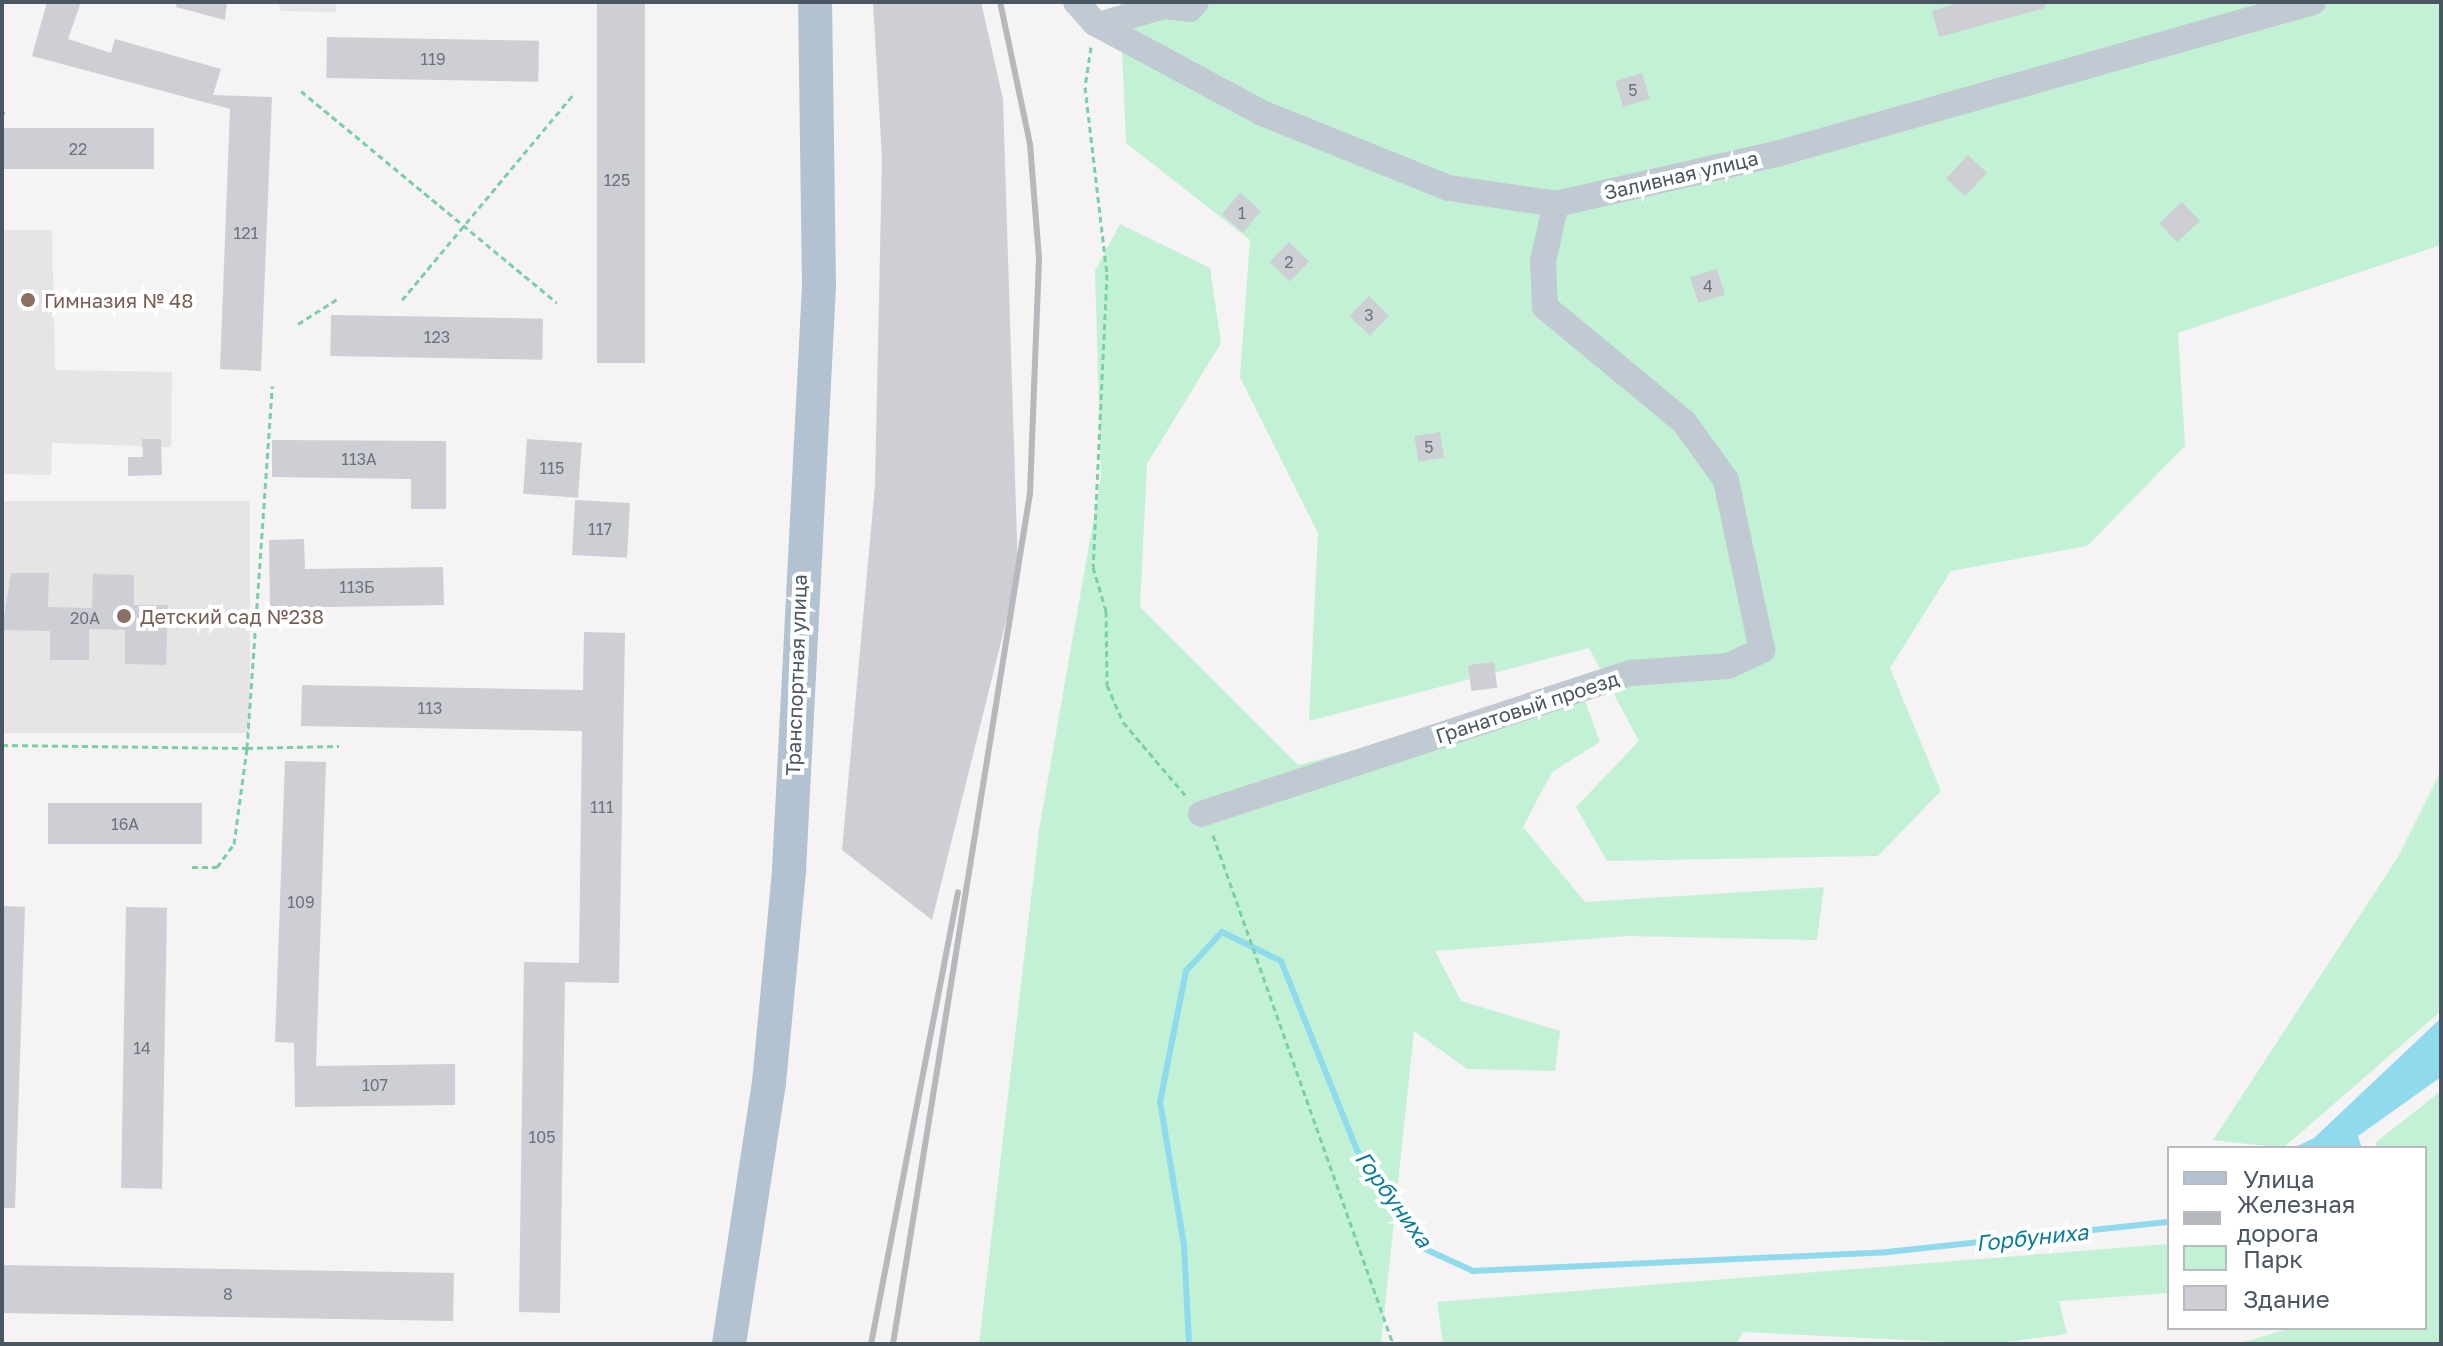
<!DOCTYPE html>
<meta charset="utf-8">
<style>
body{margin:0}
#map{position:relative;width:2443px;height:1346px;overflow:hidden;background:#f5f3f3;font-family:"Golos Text",sans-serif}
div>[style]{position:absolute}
.education>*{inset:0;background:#e6e4e5;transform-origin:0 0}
.green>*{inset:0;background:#c3f1d5}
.water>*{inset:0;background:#90daee}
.stream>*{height:6px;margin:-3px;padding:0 3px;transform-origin:3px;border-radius:3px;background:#90daee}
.building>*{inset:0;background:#cdcfd5;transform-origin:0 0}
.path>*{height:3px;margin-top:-1.5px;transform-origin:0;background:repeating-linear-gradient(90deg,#7ad0a6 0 6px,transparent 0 10px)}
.minor>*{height:26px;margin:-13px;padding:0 13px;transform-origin:13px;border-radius:13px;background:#c1cad2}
.major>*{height:34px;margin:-17px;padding:0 17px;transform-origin:17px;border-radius:17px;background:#b3c2d1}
.rail>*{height:6px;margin:-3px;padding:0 3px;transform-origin:3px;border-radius:3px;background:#b5b8bd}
.dots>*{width:22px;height:22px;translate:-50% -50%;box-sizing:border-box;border:4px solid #fff;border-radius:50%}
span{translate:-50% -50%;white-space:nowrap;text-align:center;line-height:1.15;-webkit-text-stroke:8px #fff;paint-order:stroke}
.number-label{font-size:16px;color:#6b747e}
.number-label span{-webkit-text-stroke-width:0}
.street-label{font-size:20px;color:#4a5661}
.education-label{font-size:20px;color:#785e54}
.left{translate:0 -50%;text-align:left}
.water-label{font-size:22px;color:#0c7c9b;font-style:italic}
.frame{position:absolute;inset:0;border:4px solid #4a5661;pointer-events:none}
.legend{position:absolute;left:2167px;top:1146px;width:260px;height:184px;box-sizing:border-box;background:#fff;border:2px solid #b7bbc0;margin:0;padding:10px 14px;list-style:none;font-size:24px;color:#4a5661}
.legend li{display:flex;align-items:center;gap:16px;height:40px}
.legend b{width:40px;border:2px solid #b7bbc0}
</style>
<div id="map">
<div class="education">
<i style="clip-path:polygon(278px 2px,336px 2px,336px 12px,281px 11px)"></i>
<i style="clip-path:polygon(2px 230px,52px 230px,55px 370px,172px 372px,171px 447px,52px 443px,51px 475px,2px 474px)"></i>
<i style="left:2px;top:501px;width:248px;height:232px"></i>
</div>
<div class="green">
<i style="clip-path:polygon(1120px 2px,2441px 2px,2441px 245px,2178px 333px,2185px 446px,2087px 546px,1951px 571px,1890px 668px,1941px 791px,1878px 856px,1607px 861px,1576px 807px,1639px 741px,1589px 648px,1309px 721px,1318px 533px,1240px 377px,1250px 240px,1126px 143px)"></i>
<i style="clip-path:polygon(1120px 224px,1210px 268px,1221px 343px,1147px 464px,1140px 607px,1298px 765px,1581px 690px,1600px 742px,1552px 772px,1523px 827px,1585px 902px,1824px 887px,1817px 940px,1627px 936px,1435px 951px,1461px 1001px,1560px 1031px,1555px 1071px,1467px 1069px,1414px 1031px,1381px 1344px,979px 1344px,1039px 830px,1101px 477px,1095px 271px)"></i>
<i style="clip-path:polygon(2441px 771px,2441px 1011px,2283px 1148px,2213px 1140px,2398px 857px)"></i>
<i style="clip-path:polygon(2441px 1091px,2441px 1344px,2237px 1344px,2291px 1328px,2425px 1328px,2425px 1148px,2376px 1148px,2376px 1142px)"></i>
<i style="clip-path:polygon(2169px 1244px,2169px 1293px,2059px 1301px,2067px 1334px,1990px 1344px,1743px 1332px,1737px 1344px,1443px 1344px,1437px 1302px)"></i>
</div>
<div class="water">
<i style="clip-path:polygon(2441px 1018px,2441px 1077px,2358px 1136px,2362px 1148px,2293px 1148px,2314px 1138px)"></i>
</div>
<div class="stream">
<i style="left:1189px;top:1344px;width:99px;rotate:-92.9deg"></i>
<i style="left:1184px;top:1245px;width:145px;rotate:-99.5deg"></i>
<i style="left:1160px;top:1102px;width:134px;rotate:-78.8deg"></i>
<i style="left:1186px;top:971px;width:53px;rotate:-47.3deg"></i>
<i style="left:1222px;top:932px;width:66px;rotate:26.2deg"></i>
<i style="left:1281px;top:961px;width:204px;rotate:68.1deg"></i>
<i style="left:1357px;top:1150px;width:120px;rotate:55.5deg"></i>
<i style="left:1425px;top:1249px;width:53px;rotate:24.6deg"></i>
<i style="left:1473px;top:1271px;width:414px;rotate:-2.6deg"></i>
<i style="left:1887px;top:1252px;width:284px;rotate:-6.1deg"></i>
</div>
<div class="building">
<i style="clip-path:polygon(47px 2px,81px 2px,68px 39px,111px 53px,115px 39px,221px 69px,213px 95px,272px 97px,261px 371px,220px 369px,230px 109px,32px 56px)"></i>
<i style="clip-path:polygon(177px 2px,227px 2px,225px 20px,176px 7px)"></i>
<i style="left:597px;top:2px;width:48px;height:361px"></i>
<i style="clip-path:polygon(873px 2px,981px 2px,1003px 99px,1018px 573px,932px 920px,842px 850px,875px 485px,882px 158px)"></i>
<i style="clip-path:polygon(1961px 2px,2044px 2px,2045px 8px,1939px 37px,1932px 11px)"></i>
<i style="left:327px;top:37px;width:212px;height:41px;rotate:1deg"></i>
<i style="left:1642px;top:73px;width:27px;height:28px;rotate:73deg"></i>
<i style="left:2px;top:128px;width:152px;height:41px"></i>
<i style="left:1968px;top:155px;width:26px;height:32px;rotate:43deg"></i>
<i style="left:1240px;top:193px;width:28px;height:28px;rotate:41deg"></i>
<i style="left:2182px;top:202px;width:26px;height:31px;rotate:47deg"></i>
<i style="left:1289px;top:242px;width:28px;height:28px;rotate:44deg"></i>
<i style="left:1717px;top:269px;width:27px;height:28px;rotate:73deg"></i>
<i style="left:1369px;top:296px;width:28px;height:28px;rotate:44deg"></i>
<i style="left:331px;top:315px;width:212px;height:41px;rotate:1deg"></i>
<i style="left:1440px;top:432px;width:26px;height:26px;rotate:81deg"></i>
<i style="clip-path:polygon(142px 439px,161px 439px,162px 475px,128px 476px,128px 457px,143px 457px)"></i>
<i style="left:527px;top:439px;width:55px;height:55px;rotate:4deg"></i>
<i style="clip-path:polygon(272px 440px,446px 441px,446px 509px,411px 509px,411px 479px,272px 477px)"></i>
<i style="left:575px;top:500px;width:55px;height:55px;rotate:3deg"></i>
<i style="clip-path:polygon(304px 539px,305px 569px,443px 567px,444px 605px,270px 608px,269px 540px)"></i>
<i style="clip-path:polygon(11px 573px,49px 573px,48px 607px,92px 608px,93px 574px,134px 575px,134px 605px,168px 605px,166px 665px,125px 664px,125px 630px,89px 629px,89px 660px,50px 660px,50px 631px,2px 630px)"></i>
<i style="clip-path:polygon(584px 632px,625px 633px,619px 983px,565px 982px,560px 1313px,519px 1312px,524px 962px,579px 963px,582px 731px,301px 726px,302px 685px,583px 690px)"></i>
<i style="left:1494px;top:662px;width:26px;height:26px;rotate:83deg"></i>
<i style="clip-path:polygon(285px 761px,326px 762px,316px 1066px,455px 1064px,455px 1105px,295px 1107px,294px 1043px,275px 1042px)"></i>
<i style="left:48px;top:803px;width:154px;height:41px"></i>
<i style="clip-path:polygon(2px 906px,25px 907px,15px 1208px,2px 1208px)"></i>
<i style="left:126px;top:907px;width:41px;height:281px;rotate:1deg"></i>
<i style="left:2px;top:1265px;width:452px;height:48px;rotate:1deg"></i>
</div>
<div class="path">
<i style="left:1091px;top:47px;width:40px;rotate:98.5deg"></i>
<i style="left:1085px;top:87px;width:188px;rotate:83.3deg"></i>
<i style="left:1107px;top:274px;width:293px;rotate:92.7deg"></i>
<i style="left:1093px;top:567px;width:46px;rotate:73.5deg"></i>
<i style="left:1106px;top:611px;width:74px;rotate:89.2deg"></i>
<i style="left:1107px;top:685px;width:40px;rotate:66.6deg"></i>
<i style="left:1123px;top:722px;width:97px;rotate:49.6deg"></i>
<i style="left:301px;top:91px;width:332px;rotate:39.6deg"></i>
<i style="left:2px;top:116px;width:5px;rotate:-68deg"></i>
<i style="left:402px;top:300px;width:266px;rotate:-50.2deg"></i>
<i style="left:298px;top:324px;width:46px;rotate:-32.7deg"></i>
<i style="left:2px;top:745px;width:245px;rotate:0.7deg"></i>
<i style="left:247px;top:748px;width:363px;rotate:-86deg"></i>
<i style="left:1213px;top:835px;width:540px;rotate:70.52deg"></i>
<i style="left:192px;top:867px;width:25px"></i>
<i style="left:217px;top:867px;width:29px;rotate:-54deg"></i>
<i style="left:234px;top:844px;width:97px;rotate:-82.3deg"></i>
<i style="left:247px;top:748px;width:92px;rotate:-1.2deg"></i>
</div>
<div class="minor">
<i style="left:1076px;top:2px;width:28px;rotate:48deg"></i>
<i style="left:1095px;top:23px;width:190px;rotate:28.3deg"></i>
<i style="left:1262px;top:113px;width:201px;rotate:21.9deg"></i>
<i style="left:1449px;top:188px;width:108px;rotate:8.5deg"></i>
<i style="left:1556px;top:204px;width:230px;rotate:-12.8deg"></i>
<i style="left:1780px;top:153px;width:554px;rotate:-15.82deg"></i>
<i style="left:1099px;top:25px;width:67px;rotate:-16.5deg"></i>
<i style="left:1163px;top:6px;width:27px;rotate:6deg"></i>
<i style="left:1190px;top:9px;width:9px;rotate:-49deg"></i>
<i style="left:1201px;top:814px;width:453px;rotate:-18.2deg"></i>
<i style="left:1631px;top:673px;width:97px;rotate:-4.1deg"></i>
<i style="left:1728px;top:666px;width:38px;rotate:-25deg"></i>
<i style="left:1762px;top:650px;width:174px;rotate:-102deg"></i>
<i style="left:1726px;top:480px;width:72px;rotate:-125.9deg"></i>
<i style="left:1684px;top:422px;width:180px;rotate:-140.4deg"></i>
<i style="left:1545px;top:307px;width:46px;rotate:-92.5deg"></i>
<i style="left:1543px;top:261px;width:58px;rotate:-77.2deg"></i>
</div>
<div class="major">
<i style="left:729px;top:1344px;width:264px;rotate:-81.3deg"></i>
<i style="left:769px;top:1083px;width:214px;rotate:-84.6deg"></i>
<i style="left:789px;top:870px;width:586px;rotate:-87.06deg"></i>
<i style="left:819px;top:285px;width:283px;rotate:-90.8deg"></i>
</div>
<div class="rail">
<i style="left:871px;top:1344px;width:460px;rotate:-79.1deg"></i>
<i style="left:893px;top:1344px;width:862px;rotate:-80.85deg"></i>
<i style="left:1030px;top:493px;width:235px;rotate:-87.8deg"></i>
<i style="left:1039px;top:258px;width:114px;rotate:-94.5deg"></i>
<i style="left:1030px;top:144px;width:145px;rotate:-101.9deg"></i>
</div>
<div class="dots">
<i style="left:28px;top:300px;background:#8d6e63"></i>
<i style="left:124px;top:616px;background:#8d6e63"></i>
</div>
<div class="number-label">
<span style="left:433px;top:59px">119</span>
<span style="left:1633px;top:90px">5</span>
<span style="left:78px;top:149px">22</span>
<span style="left:617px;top:180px">125</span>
<span style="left:1242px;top:213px">1</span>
<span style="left:246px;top:233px">121</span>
<span style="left:1289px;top:262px">2</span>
<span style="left:1708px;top:286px">4</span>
<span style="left:1369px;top:315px">3</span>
<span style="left:437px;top:337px">123</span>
<span style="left:1429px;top:447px">5</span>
<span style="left:359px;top:459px">113А</span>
<span style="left:552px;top:468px">115</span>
<span style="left:600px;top:529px">117</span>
<span style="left:357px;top:587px">113Б</span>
<span style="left:85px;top:618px">20А</span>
<span style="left:430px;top:708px">113</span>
<span style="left:602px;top:807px">111</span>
<span style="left:125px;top:824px">16А</span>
<span style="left:301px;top:902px">109</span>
<span style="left:142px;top:1048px">14</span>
<span style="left:375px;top:1085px">107</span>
<span style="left:542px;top:1137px">105</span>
<span style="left:228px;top:1294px">8</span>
</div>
<div class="street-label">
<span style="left:1681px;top:175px;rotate:-13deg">Заливная улица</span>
<span style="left:796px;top:675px;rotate:-88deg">Транспортная улица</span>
<span style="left:1527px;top:707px;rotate:-18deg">Гранатовый проезд</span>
</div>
<div class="education-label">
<span class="left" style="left:44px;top:300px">Гимназия № 48</span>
<span class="left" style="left:140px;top:616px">Детский сад №238</span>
</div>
<div class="water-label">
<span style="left:1394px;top:1199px;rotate:54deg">Горбуниха</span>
<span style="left:2032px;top:1237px;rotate:-6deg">Горбуниха</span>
</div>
<div class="frame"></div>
<ul class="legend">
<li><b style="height:10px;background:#b3c2d1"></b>Улица</li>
<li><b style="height:10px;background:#b5b8bd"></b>Железная дорога</li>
<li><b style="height:22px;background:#c3f1d5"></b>Парк</li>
<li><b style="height:22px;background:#cdcfd5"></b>Здание</li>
</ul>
</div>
